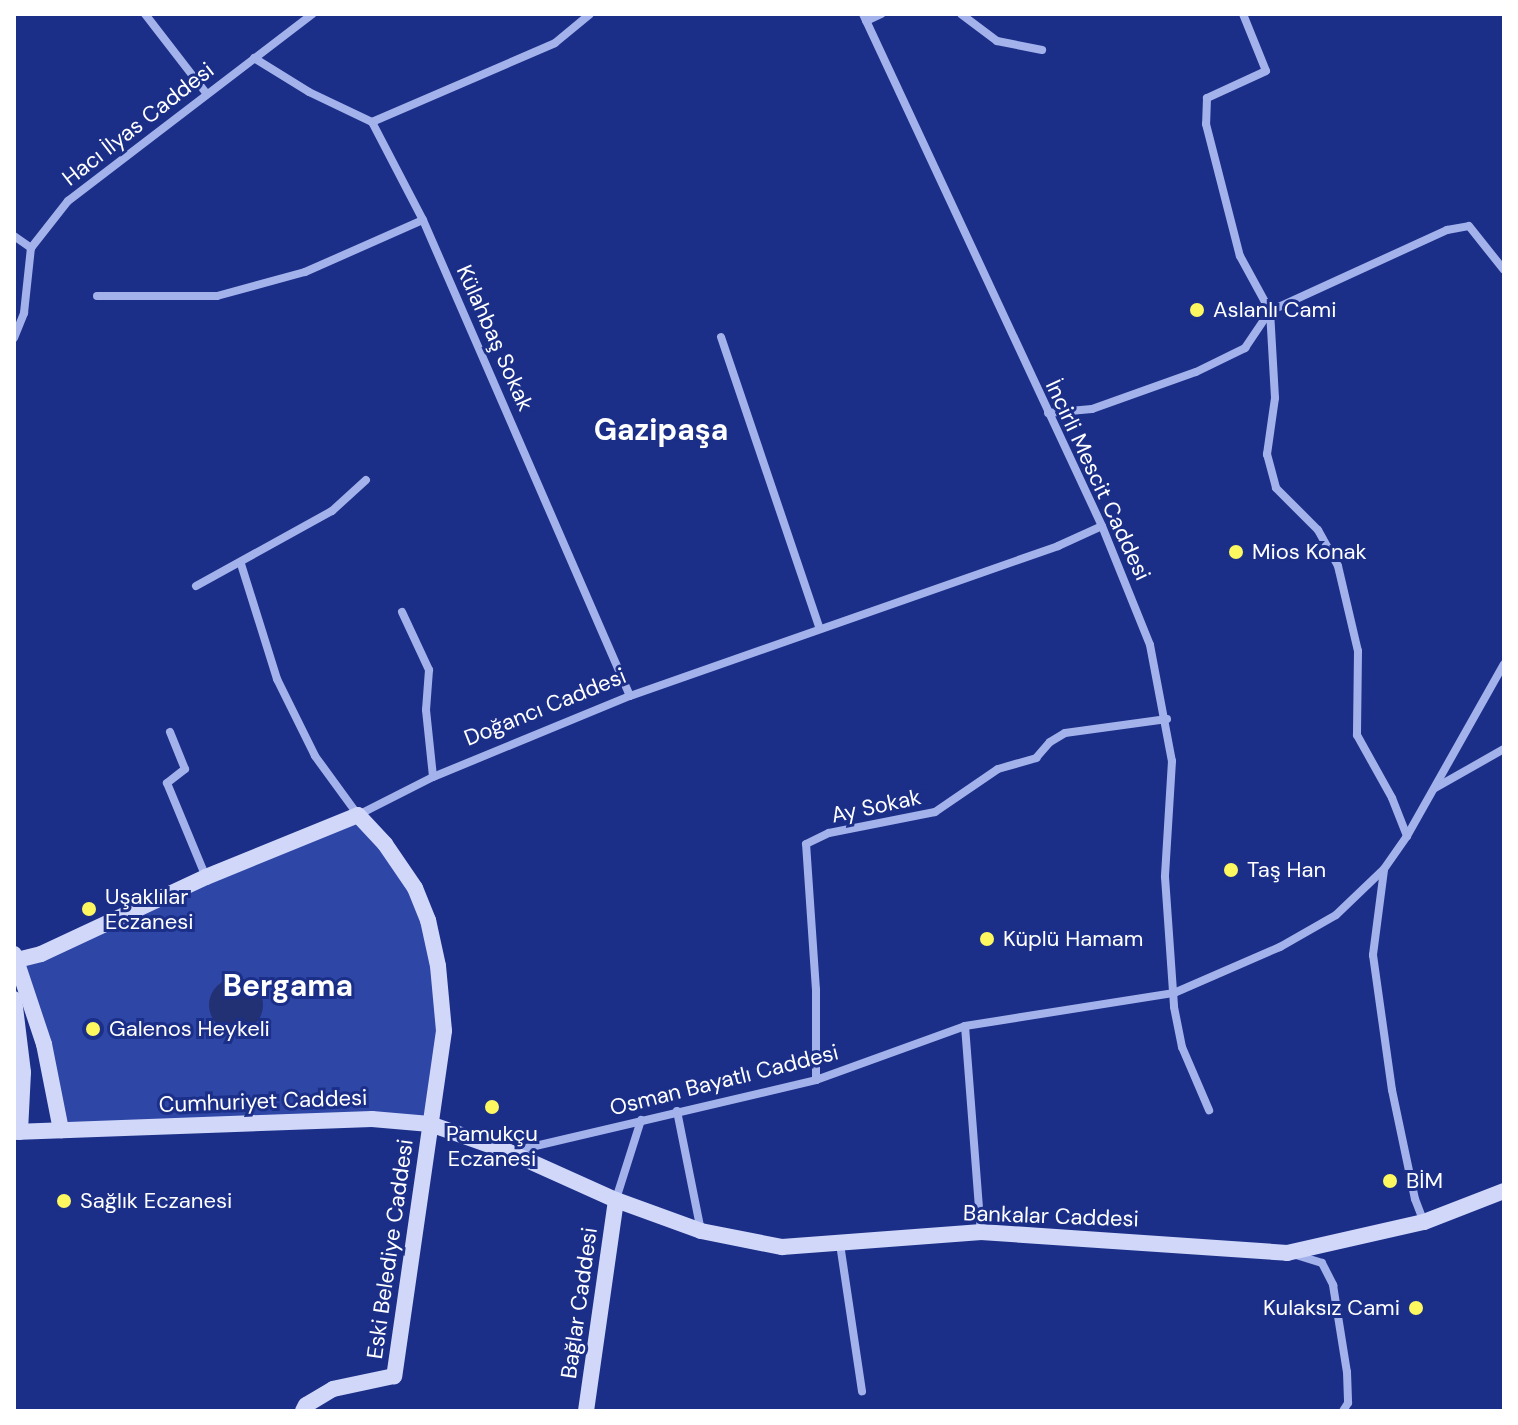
<!DOCTYPE html>
<meta charset="utf-8">
<style>
body{margin:0}
#map{position:relative;width:1518px;height:1425px;overflow:hidden;background:#1b2f88;font-family:"DM Sans",sans-serif}
div>[style]{position:absolute}
.green>*{inset:0;background:#2e46a6}
.water>*{inset:0;background:#223174}
.round{border-radius:50%}
.street>*{height:8px;margin:-4px;padding:0 4px;transform-origin:4px;border-radius:4px;background:#a4b2ec}
.secondary>*{height:16px;margin:-8px;padding:0 8px;transform-origin:8px;border-radius:8px;background:#d0d7f9}
.dots>*{width:22px;height:22px;translate:-50% -50%;box-sizing:border-box;border:4px solid #1b2f88;border-radius:50%}
span{translate:-50% -50%;white-space:nowrap;text-align:center;line-height:1.15;-webkit-text-stroke:6px #1b2f88;paint-order:stroke}
.street-label{font-size:22px;color:#fff}
.poi-label{font-size:22px;color:#fff}
.left{translate:0 -50%;text-align:left}
.right{translate:-100% -50%;text-align:right}
.district-label{font-size:30px;color:#fff;font-weight:700}
.frame{position:absolute;inset:0;border:16px solid #fff;pointer-events:none}
</style>
<div id="map">
<div class="green">
<i style="clip-path:polygon(358px 815px,415px 888px,443px 1027px,430px 1124px,61px 1130px,17px 960px)"></i>
</div>
<div class="water">
<i class="round" style="left:209px;top:978px;width:54px;height:54px"></i>
</div>
<div class="street">
<i style="left:145px;top:14px;width:100px;rotate:52.3deg"></i>
<i style="left:863px;top:14px;width:565px;rotate:64.98deg"></i>
<i style="left:1102px;top:526px;width:128px;rotate:68deg"></i>
<i style="left:1150px;top:645px;width:118px;rotate:79.3deg"></i>
<i style="left:1172px;top:761px;width:116px;rotate:93.5deg"></i>
<i style="left:1165px;top:877px;width:130px;rotate:86deg"></i>
<i style="left:1174px;top:1007px;width:41px;rotate:78.7deg"></i>
<i style="left:1182px;top:1047px;width:69px;rotate:66.8deg"></i>
<i style="left:961px;top:14px;width:45px;rotate:36.9deg"></i>
<i style="left:997px;top:41px;width:46px;rotate:11.3deg"></i>
<i style="left:1243px;top:14px;width:61px;rotate:68deg"></i>
<i style="left:1266px;top:71px;width:65px;rotate:155.4deg"></i>
<i style="left:1207px;top:98px;width:26px;rotate:92deg"></i>
<i style="left:1206px;top:124px;width:136px;rotate:75.6deg"></i>
<i style="left:1240px;top:256px;width:63px;rotate:61.4deg"></i>
<i style="left:1270px;top:311px;width:87px;rotate:86.7deg"></i>
<i style="left:1275px;top:398px;width:57px;rotate:98.1deg"></i>
<i style="left:1267px;top:454px;width:35px;rotate:75deg"></i>
<i style="left:1276px;top:488px;width:59px;rotate:45deg"></i>
<i style="left:1318px;top:530px;width:41px;rotate:60.9deg"></i>
<i style="left:1338px;top:566px;width:87px;rotate:76.8deg"></i>
<i style="left:1358px;top:651px;width:84px;rotate:90.7deg"></i>
<i style="left:1357px;top:735px;width:72px;rotate:60.9deg"></i>
<i style="left:1392px;top:798px;width:41px;rotate:68.5deg"></i>
<i style="left:866px;top:21px;width:17px;rotate:-25deg"></i>
<i style="left:254px;top:58px;width:65px;rotate:31.7deg"></i>
<i style="left:309px;top:92px;width:70px;rotate:25.5deg"></i>
<i style="left:372px;top:122px;width:110px;rotate:62.5deg"></i>
<i style="left:423px;top:220px;width:519px;rotate:66.5deg"></i>
<i style="left:372px;top:122px;width:199px;rotate:-23.3deg"></i>
<i style="left:555px;top:43px;width:45px;rotate:-39.6deg"></i>
<i style="left:14px;top:236px;width:21px;rotate:35deg"></i>
<i style="left:97px;top:296px;width:120px"></i>
<i style="left:217px;top:296px;width:91px;rotate:-15.3deg"></i>
<i style="left:305px;top:272px;width:129px;rotate:-23.8deg"></i>
<i style="left:1270px;top:311px;width:195px;rotate:-24.6deg"></i>
<i style="left:1447px;top:230px;width:22px;rotate:-10deg"></i>
<i style="left:1469px;top:226px;width:56px;rotate:51.5deg"></i>
<i style="left:721px;top:337px;width:308px;rotate:71.3deg"></i>
<i style="left:14px;top:338px;width:27px;rotate:-68deg"></i>
<i style="left:24px;top:313px;width:65px;rotate:-83.9deg"></i>
<i style="left:31px;top:248px;width:60px;rotate:-51.8deg"></i>
<i style="left:68px;top:201px;width:308px;rotate:-37.4deg"></i>
<i style="left:1048px;top:413px;width:44px;rotate:-5.2deg"></i>
<i style="left:1092px;top:409px;width:110px;rotate:-19.6deg"></i>
<i style="left:1196px;top:372px;width:55px;rotate:-26.1deg"></i>
<i style="left:1245px;top:348px;width:45px;rotate:-56deg"></i>
<i style="left:241px;top:564px;width:121px;rotate:72.6deg"></i>
<i style="left:277px;top:679px;width:86px;rotate:63.7deg"></i>
<i style="left:315px;top:756px;width:73px;rotate:53.9deg"></i>
<i style="left:358px;top:815px;width:84px;rotate:-26.9deg"></i>
<i style="left:433px;top:777px;width:213px;rotate:-22.4deg"></i>
<i style="left:630px;top:696px;width:454px;rotate:-19.3deg"></i>
<i style="left:1058px;top:546px;width:48px;rotate:-24.4deg"></i>
<i style="left:196px;top:586px;width:155px;rotate:-28.9deg"></i>
<i style="left:332px;top:511px;width:46px;rotate:-42.4deg"></i>
<i style="left:402px;top:612px;width:64px;rotate:65deg"></i>
<i style="left:429px;top:670px;width:40px;rotate:94.3deg"></i>
<i style="left:426px;top:710px;width:67px;rotate:84deg"></i>
<i style="left:170px;top:732px;width:40px;rotate:68deg"></i>
<i style="left:185px;top:769px;width:23px;rotate:142deg"></i>
<i style="left:167px;top:783px;width:102px;rotate:67.5deg"></i>
<i style="left:1435px;top:788px;width:79px;rotate:-29.5deg"></i>
<i style="left:1384px;top:870px;width:86px;rotate:97.4deg"></i>
<i style="left:1373px;top:955px;width:136px;rotate:82deg"></i>
<i style="left:1392px;top:1090px;width:111px;rotate:78.1deg"></i>
<i style="left:1415px;top:1199px;width:25px;rotate:69deg"></i>
<i style="left:965px;top:1026px;width:207px;rotate:85.6deg"></i>
<i style="left:816px;top:1080px;width:90px;rotate:-90deg"></i>
<i style="left:816px;top:990px;width:146px;rotate:-93.9deg"></i>
<i style="left:806px;top:844px;width:25px;rotate:-26deg"></i>
<i style="left:829px;top:833px;width:108px;rotate:-11.2deg"></i>
<i style="left:935px;top:812px;width:76px;rotate:-34.3deg"></i>
<i style="left:998px;top:769px;width:40px;rotate:-16deg"></i>
<i style="left:1036px;top:758px;width:21px;rotate:-49deg"></i>
<i style="left:1050px;top:742px;width:17px;rotate:-31deg"></i>
<i style="left:1065px;top:733px;width:103px;rotate:-7.8deg"></i>
<i style="left:677px;top:1111px;width:122px;rotate:78.7deg"></i>
<i style="left:514px;top:1151px;width:310px;rotate:-13.2deg"></i>
<i style="left:816px;top:1080px;width:158px;rotate:-19.9deg"></i>
<i style="left:965px;top:1026px;width:212px;rotate:-9deg"></i>
<i style="left:1174px;top:993px;width:116px;rotate:-23.5deg"></i>
<i style="left:1280px;top:947px;width:64px;rotate:-29.7deg"></i>
<i style="left:1336px;top:915px;width:66px;rotate:-43.8deg"></i>
<i style="left:1384px;top:869px;width:40px;rotate:-55.1deg"></i>
<i style="left:1407px;top:836px;width:197px;rotate:-60.6deg"></i>
<i style="left:616px;top:1199px;width:83px;rotate:-72.4deg"></i>
<i style="left:840px;top:1244px;width:149px;rotate:81.5deg"></i>
<i style="left:1296px;top:1255px;width:27px;rotate:17deg"></i>
<i style="left:1322px;top:1263px;width:25px;rotate:63deg"></i>
<i style="left:1333px;top:1285px;width:88px;rotate:80.9deg"></i>
<i style="left:1347px;top:1372px;width:31px;rotate:88deg"></i>
<i style="left:1348px;top:1403px;width:9px;rotate:122deg"></i>
</div>
<div class="secondary">
<i style="left:14px;top:954px;width:95px;rotate:71.6deg"></i>
<i style="left:44px;top:1044px;width:88px;rotate:78.8deg"></i>
<i style="left:17px;top:960px;width:25px;rotate:-14deg"></i>
<i style="left:41px;top:954px;width:182px;rotate:-25deg"></i>
<i style="left:206px;top:877px;width:164px;rotate:-22.2deg"></i>
<i style="left:358px;top:815px;width:40px;rotate:47deg"></i>
<i style="left:385px;top:844px;width:53px;rotate:55.7deg"></i>
<i style="left:415px;top:888px;width:35px;rotate:68deg"></i>
<i style="left:428px;top:920px;width:47px;rotate:77.7deg"></i>
<i style="left:438px;top:966px;width:65px;rotate:84.7deg"></i>
<i style="left:444px;top:1031px;width:349px;rotate:98.2deg"></i>
<i style="left:394px;top:1376px;width:62px;rotate:168deg"></i>
<i style="left:333px;top:1389px;width:31px;rotate:149deg"></i>
<i style="left:306px;top:1405px;width:7px;rotate:117deg"></i>
<i style="left:14px;top:999px;width:74px;rotate:83deg"></i>
<i style="left:23px;top:1072px;width:60px;rotate:92.9deg"></i>
<i style="left:14px;top:1132px;width:358px;rotate:-2.1deg"></i>
<i style="left:372px;top:1119px;width:58px;rotate:4.9deg"></i>
<i style="left:430px;top:1124px;width:84px;rotate:19.5deg"></i>
<i style="left:509px;top:1152px;width:117px;rotate:24.2deg"></i>
<i style="left:616px;top:1200px;width:90px;rotate:20deg"></i>
<i style="left:701px;top:1231px;width:83px;rotate:11.2deg"></i>
<i style="left:782px;top:1247px;width:200px;rotate:-4.3deg"></i>
<i style="left:981px;top:1232px;width:307px;rotate:3.9deg"></i>
<i style="left:1287px;top:1253px;width:140px;rotate:-12.8deg"></i>
<i style="left:1424px;top:1222px;width:86px;rotate:-21.2deg"></i>
<i style="left:586px;top:1411px;width:213px;rotate:-81.9deg"></i>
</div>
<div class="dots">
<i style="left:1197px;top:310px;background:#fef860"></i>
<i style="left:1236px;top:552px;background:#fef860"></i>
<i style="left:1231px;top:870px;background:#fef860"></i>
<i style="left:89px;top:909px;background:#fef860"></i>
<i style="left:987px;top:939px;background:#fef860"></i>
<i style="left:93px;top:1029px;background:#fef860"></i>
<i style="left:492px;top:1107px;background:#fef860"></i>
<i style="left:1390px;top:1181px;background:#fef860"></i>
<i style="left:64px;top:1201px;background:#fef860"></i>
<i style="left:1416px;top:1308px;background:#fef860"></i>
</div>
<div class="street-label">
<span style="left:138px;top:124px;rotate:-38deg">Hacı İlyas Caddesi</span>
<span style="left:495px;top:338px;rotate:66deg">Külahbaş Sokak</span>
<span style="left:1098px;top:480px;rotate:65deg">İncirli Mescit Caddesi</span>
<span style="left:545px;top:707px;rotate:-22deg">Doğancı Caddesi</span>
<span style="left:876px;top:806px;rotate:-12deg">Ay Sokak</span>
<span style="left:724px;top:1080px;rotate:-14deg">Osman Bayatlı Caddesi</span>
<span style="left:263px;top:1101px;rotate:-2deg">Cumhuriyet Caddesi</span>
<span style="left:1051px;top:1216px;rotate:2deg">Bankalar Caddesi</span>
<span style="left:390px;top:1249px;rotate:-82deg">Eski Belediye Caddesi</span>
<span style="left:579px;top:1303px;rotate:-82deg">Bağlar Caddesi</span>
</div>
<div class="poi-label">
<span class="left" style="left:1213px;top:310px">Aslanlı Cami</span>
<span class="left" style="left:1252px;top:552px">Mios Konak</span>
<span class="left" style="left:1247px;top:870px">Taş Han</span>
<span class="left" style="left:105px;top:909px">Uşaklılar<br>Eczanesi</span>
<span class="left" style="left:1003px;top:939px">Küplü Hamam</span>
<span class="left" style="left:109px;top:1029px">Galenos Heykeli</span>
<span style="left:492px;top:1146px">Pamukçu<br>Eczanesi</span>
<span class="left" style="left:1406px;top:1181px">BİM</span>
<span class="left" style="left:80px;top:1201px">Sağlık Eczanesi</span>
<span class="right" style="left:1400px;top:1308px">Kulaksız Cami</span>
</div>
<div class="district-label">
<span style="left:661px;top:430px">Gazipaşa</span>
<span style="left:288px;top:986px">Bergama</span>
</div>
<div class="frame"></div>
</div>
